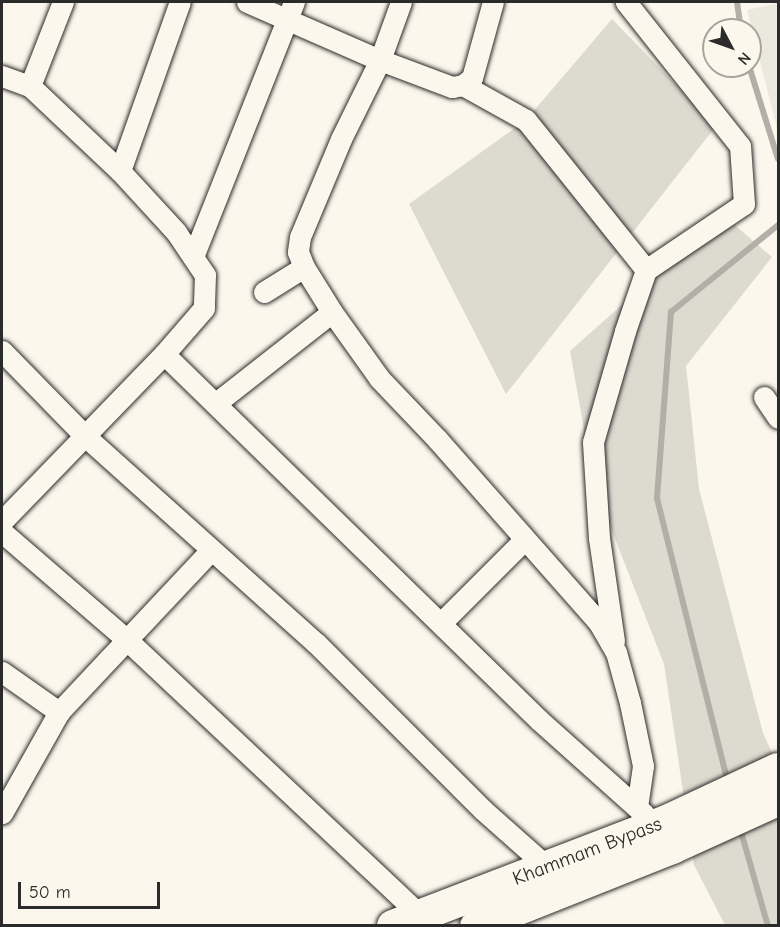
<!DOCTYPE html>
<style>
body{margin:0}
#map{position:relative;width:780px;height:927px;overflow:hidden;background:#fbf7ec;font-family:"Comic Neue",sans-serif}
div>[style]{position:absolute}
.built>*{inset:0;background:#ebe8de}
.green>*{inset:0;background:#dddad0}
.stream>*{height:6px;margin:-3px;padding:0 3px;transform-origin:3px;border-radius:3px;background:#b1afa7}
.roads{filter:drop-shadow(0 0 2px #2b2b2b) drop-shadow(0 0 2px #2b2b2b)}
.minor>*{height:21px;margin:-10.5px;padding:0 10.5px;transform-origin:10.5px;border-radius:10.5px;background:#fbf7ec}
.highway>*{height:32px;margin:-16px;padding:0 16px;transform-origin:16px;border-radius:16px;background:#fbf7ec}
span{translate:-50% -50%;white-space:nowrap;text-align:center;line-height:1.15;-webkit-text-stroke:4.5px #fbf7ec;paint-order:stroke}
.street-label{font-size:20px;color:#2b2b2b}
.frame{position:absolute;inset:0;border:3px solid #2b2b2b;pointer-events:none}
.north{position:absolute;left:702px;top:18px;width:60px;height:60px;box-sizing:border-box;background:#fbf7ec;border:2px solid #a8a59f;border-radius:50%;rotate:131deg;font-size:16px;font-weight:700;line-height:24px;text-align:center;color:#2b2b2b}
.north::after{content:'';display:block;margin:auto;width:21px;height:27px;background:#2b2b2b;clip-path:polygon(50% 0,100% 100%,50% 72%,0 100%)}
.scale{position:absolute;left:18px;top:882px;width:142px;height:27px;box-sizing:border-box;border:3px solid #2b2b2b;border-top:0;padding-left:8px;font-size:18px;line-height:21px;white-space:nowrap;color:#2b2b2b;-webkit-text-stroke:4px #fbf7ec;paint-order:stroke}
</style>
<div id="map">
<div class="built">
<i style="clip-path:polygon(778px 3px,778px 132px,747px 10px)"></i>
</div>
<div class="green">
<i style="clip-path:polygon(612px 19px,716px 126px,506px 394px,409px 204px,526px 120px)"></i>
<i style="clip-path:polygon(723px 215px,772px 257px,686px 366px,699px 489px,763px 733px,778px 766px,778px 925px,725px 925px,694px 865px,664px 664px,594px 485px,570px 351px)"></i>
</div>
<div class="stream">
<i style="left:737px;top:2px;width:28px;rotate:82deg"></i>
<i style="left:749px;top:66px;width:97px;rotate:72.7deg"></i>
<i style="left:728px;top:783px;width:294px;rotate:-104deg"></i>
<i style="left:657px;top:498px;width:187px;rotate:-85.7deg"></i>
<i style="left:671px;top:312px;width:138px;rotate:-39.1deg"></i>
<i style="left:740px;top:828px;width:102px;rotate:74.1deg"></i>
</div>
<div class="roads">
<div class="minor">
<i style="left:247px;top:2px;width:145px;rotate:23.6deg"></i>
<i style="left:380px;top:60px;width:77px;rotate:20.6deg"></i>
<i style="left:452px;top:87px;width:11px;rotate:-10deg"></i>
<i style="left:463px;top:85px;width:11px;rotate:-38deg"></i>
<i style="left:472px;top:78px;width:79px;rotate:-74.6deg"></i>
<i style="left:401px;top:2px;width:62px;rotate:109.9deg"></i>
<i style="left:380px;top:60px;width:88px;rotate:116.3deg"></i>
<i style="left:341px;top:139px;width:106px;rotate:112.7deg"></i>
<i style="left:300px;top:237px;width:15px;rotate:98deg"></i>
<i style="left:298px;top:252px;width:16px;rotate:68deg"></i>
<i style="left:304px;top:267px;width:53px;rotate:58.1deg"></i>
<i style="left:332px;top:312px;width:81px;rotate:54.5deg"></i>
<i style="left:379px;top:378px;width:84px;rotate:46.4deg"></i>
<i style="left:437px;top:439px;width:245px;rotate:48.6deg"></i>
<i style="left:599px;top:623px;width:34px;rotate:60deg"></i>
<i style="left:616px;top:652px;width:53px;rotate:74.6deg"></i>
<i style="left:630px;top:703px;width:64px;rotate:78.3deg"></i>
<i style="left:643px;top:766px;width:41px;rotate:98.3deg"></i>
<i style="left:2px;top:76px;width:30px;rotate:20deg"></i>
<i style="left:30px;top:86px;width:124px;rotate:43.4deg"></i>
<i style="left:120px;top:171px;width:83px;rotate:47.4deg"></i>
<i style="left:176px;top:232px;width:52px;rotate:56deg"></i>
<i style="left:205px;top:275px;width:33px;rotate:92deg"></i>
<i style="left:204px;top:308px;width:61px;rotate:131deg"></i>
<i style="left:164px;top:354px;width:233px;rotate:134.1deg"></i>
<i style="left:463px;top:85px;width:72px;rotate:29.1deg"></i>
<i style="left:526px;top:120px;width:192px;rotate:51.3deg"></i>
<i style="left:30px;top:86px;width:90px;rotate:-68.6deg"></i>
<i style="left:120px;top:171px;width:179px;rotate:-70.5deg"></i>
<i style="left:193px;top:257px;width:274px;rotate:-68.4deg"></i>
<i style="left:264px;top:292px;width:47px;rotate:-32deg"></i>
<i style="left:2px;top:351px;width:119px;rotate:45.7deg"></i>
<i style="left:85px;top:436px;width:310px;rotate:41.9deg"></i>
<i style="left:316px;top:643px;width:236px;rotate:45deg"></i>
<i style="left:483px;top:810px;width:84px;rotate:41.6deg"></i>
<i style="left:164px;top:354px;width:524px;rotate:44.3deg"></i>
<i style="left:539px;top:720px;width:141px;rotate:41.8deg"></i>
<i style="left:764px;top:397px;width:25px;rotate:56deg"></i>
<i style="left:216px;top:403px;width:147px;rotate:-38.1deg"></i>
<i style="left:2px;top:532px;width:164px;rotate:40.8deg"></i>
<i style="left:126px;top:639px;width:403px;rotate:43.2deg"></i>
<i style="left:442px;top:622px;width:116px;rotate:-45deg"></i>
<i style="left:614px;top:641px;width:104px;rotate:-98.3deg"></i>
<i style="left:599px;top:538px;width:96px;rotate:-93.6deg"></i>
<i style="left:593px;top:442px;width:116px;rotate:-73.9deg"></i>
<i style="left:625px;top:331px;width:65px;rotate:-71deg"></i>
<i style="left:646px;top:270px;width:118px;rotate:-34deg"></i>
<i style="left:744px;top:204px;width:58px;rotate:-93.9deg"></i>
<i style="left:740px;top:146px;width:184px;rotate:-128.4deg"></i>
<i style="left:2px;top:672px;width:70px;rotate:35.1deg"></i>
<i style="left:59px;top:712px;width:116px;rotate:119.4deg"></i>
<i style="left:59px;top:712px;width:222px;rotate:-46.8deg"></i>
</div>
<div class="highway">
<i style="left:393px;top:926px;width:296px;rotate:-21deg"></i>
<i style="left:669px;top:820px;width:120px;rotate:-25.1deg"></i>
<i style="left:476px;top:926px;width:211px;rotate:-21.7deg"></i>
<i style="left:672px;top:848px;width:116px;rotate:-24.4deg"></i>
</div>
</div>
<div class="street-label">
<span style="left:587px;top:851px;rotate:-21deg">Khammam Bypass</span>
</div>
<div class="frame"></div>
<div class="north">N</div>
<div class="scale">50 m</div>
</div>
